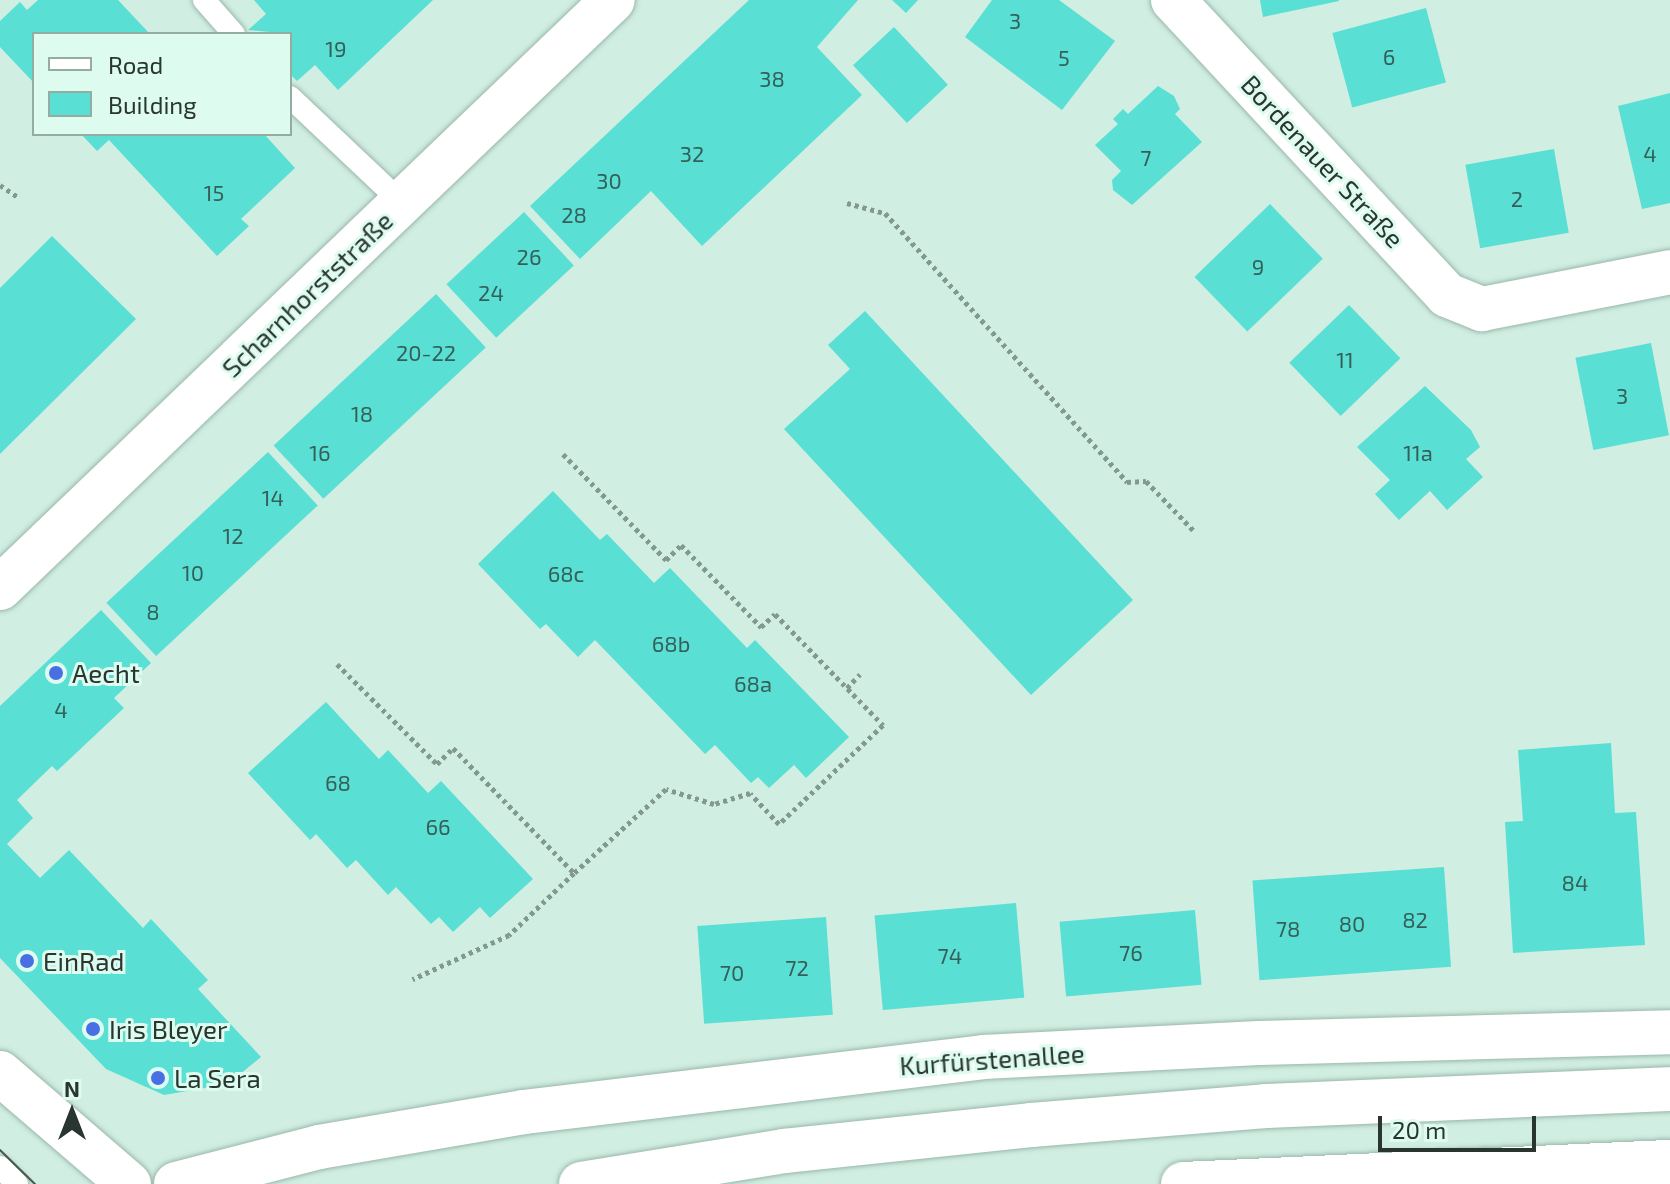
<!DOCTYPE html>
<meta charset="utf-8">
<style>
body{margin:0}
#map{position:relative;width:1670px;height:1184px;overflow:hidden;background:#d0eee1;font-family:"Exo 2",sans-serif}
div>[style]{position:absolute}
.building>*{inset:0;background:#5adfd5;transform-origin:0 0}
.path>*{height:5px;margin-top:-2.5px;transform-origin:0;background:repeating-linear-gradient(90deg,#83998f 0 4px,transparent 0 8px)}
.roads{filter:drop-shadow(0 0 2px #9bb7ac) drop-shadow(0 0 2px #9bb7ac)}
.lane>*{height:22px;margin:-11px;padding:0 11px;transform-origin:11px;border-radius:11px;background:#fff}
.street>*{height:44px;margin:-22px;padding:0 22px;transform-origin:22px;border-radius:22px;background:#fff}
.secondary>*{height:44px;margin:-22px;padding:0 22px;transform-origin:22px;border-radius:22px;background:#fff}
.primary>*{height:44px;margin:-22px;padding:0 22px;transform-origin:22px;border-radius:22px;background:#fff}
.tram>*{height:2px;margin:-1px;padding:0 1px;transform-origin:1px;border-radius:1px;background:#495851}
.dots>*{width:22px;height:22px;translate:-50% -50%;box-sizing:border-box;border:4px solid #ddfbee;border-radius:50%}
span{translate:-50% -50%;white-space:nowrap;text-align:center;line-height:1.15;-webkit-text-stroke:6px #ddfbee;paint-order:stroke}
.number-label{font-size:22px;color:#356059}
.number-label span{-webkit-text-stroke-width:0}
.street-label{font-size:26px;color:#293530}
.poi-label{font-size:26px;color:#293530}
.left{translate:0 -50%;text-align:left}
.legend{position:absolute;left:32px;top:32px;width:260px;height:104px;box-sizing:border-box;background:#ddfbee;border:2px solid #95aca2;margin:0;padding:10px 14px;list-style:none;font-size:24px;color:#293530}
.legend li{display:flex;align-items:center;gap:16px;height:40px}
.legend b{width:40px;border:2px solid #95aca2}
.north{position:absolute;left:32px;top:1072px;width:80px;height:80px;-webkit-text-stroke:6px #ddfbee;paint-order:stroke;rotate:0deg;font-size:22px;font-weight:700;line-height:32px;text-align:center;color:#293530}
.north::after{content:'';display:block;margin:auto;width:28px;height:36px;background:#293530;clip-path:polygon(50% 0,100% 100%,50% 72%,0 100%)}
.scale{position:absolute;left:1378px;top:1116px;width:158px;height:36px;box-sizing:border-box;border:4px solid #293530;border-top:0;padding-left:10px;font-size:24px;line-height:28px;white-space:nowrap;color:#293530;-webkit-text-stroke:6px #ddfbee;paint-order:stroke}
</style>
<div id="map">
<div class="building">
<i style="clip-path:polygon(38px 0,118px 0,150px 34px,34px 34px,34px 83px,0 47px,0 21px,20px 2px,27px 10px)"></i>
<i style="clip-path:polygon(254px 0,433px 0,338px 90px,315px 65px,297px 81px,290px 74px,290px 34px,248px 30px,266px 14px)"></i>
<i style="clip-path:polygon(749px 0,858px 0,817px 47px,862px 95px,702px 246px,651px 191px,580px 259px,530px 206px)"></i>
<i style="clip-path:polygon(892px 0,918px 0,906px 13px)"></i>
<i style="clip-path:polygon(992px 0,1059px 0,1115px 41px,1062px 110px,965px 37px)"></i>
<i style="clip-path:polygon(1260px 0,1339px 0,1339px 1px,1263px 17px)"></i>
<i style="left:1426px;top:8px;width:77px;height:97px;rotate:75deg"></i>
<i style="left:894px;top:27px;width:79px;height:56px;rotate:47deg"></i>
<i style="clip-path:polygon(1158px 86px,1174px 96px,1180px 109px,1175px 114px,1202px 142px,1132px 205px,1113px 190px,1112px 180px,1121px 171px,1095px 145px,1118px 124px,1113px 119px,1123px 109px,1128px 114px)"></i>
<i style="clip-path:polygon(1670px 93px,1670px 203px,1642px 209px,1618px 106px)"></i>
<i style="clip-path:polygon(81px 134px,264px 134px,295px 168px,241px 219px,249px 226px,217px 256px,109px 140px,97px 151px)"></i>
<i style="left:1554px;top:149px;width:85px;height:90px;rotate:80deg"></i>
<i style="left:1270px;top:204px;width:76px;height:105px;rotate:46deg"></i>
<i style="left:524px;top:212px;width:73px;height:106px;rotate:47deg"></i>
<i style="clip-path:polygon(52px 236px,136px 319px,0 454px,0 288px)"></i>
<i style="left:436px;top:294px;width:73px;height:222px;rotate:47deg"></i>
<i style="left:1349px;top:305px;width:74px;height:83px;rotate:46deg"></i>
<i style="clip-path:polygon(865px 311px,1133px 600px,1031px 695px,784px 429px,850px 369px,828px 345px)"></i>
<i style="left:1651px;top:343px;width:94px;height:77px;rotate:79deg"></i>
<i style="clip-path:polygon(1425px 386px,1471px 430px,1480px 447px,1466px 459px,1483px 477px,1447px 510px,1430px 491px,1399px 520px,1375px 494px,1390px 480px,1357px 447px)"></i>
<i style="left:268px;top:452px;width:73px;height:221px;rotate:47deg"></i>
<i style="clip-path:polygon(553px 491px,600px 540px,607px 534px,654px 583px,670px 568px,747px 648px,755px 640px,849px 737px,806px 778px,794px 765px,769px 788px,758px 777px,751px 783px,715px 745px,705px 754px,595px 640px,578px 657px,546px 624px,540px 629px,478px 564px)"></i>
<i style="clip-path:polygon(101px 610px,151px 663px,114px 698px,124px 708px,57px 771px,52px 766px,17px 800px,33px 818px,7px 844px,40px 878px,69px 850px,143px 928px,151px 919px,208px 980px,198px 989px,261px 1057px,228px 1084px,164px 1095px,106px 1069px,0 958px,0 706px)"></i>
<i style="clip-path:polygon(326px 702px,379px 759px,388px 750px,428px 793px,441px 781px,533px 879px,490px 918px,480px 907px,453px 932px,439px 917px,431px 924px,396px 887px,388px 895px,356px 860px,347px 868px,316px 834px,310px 840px,248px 773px)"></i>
<i style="clip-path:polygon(1611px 743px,1615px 813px,1636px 812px,1645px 945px,1513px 953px,1505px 822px,1523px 821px,1518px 750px)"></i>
<i style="left:1444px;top:867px;width:100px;height:192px;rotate:86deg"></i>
<i style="left:1016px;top:903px;width:95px;height:142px;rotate:85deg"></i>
<i style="left:1195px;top:910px;width:75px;height:136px;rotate:85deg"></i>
<i style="left:826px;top:917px;width:98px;height:129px;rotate:86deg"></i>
</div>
<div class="path">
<i style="left:0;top:185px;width:22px;rotate:34deg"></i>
<i style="left:847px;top:203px;width:39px;rotate:15deg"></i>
<i style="left:885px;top:213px;width:362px;rotate:48deg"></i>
<i style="left:1127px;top:482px;width:19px;rotate:-3deg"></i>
<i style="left:1146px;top:481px;width:68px;rotate:46.2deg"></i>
<i style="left:563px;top:454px;width:148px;rotate:45.8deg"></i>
<i style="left:666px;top:560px;width:21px;rotate:-45deg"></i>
<i style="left:681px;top:545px;width:115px;rotate:45.7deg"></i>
<i style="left:761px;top:627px;width:19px;rotate:-43deg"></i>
<i style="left:775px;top:614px;width:155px;rotate:45.8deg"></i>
<i style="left:883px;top:725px;width:144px;rotate:136.4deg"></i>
<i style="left:779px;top:824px;width:42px;rotate:-133.1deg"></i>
<i style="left:750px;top:793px;width:38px;rotate:163deg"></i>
<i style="left:714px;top:804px;width:50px;rotate:-162.6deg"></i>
<i style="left:666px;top:789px;width:125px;rotate:137.6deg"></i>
<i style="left:337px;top:664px;width:141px;rotate:45deg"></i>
<i style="left:437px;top:764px;width:23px;rotate:-45deg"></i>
<i style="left:453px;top:748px;width:174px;rotate:45.9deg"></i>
<i style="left:574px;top:873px;width:90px;rotate:136.4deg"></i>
<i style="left:509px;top:935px;width:106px;rotate:155.4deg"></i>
<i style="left:847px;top:688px;width:19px;rotate:-47deg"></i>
</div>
<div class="roads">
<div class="lane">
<i style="left:204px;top:0;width:45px;rotate:48.6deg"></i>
<i style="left:290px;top:97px;width:154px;rotate:43.4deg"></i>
<i style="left:0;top:1167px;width:24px;rotate:45deg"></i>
</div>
<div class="street">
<i style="left:1173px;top:0;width:403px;rotate:47.1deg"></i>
<i style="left:1447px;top:295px;width:38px;rotate:22deg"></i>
<i style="left:1482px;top:309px;width:192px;rotate:-11.1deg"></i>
<i style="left:0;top:588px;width:849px;rotate:-43.81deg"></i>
</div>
<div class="secondary">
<i style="left:0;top:1073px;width:170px;rotate:40.7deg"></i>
<i style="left:176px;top:1184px;width:148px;rotate:-14.5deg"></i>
<i style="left:319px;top:1147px;width:208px;rotate:-9.7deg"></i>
<i style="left:524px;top:1112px;width:462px;rotate:-6.8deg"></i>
<i style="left:983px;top:1057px;width:276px;rotate:-2.9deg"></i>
<i style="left:1259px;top:1043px;width:411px;rotate:-1.5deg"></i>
</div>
<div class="primary">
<i style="left:581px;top:1184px;width:206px;rotate:-9.2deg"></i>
<i style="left:784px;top:1151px;width:248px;rotate:-6deg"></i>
<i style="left:1031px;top:1125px;width:235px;rotate:-4.6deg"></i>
<i style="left:1265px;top:1106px;width:405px;rotate:-2.4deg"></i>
<i style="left:1183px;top:1184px;width:487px;rotate:-2.6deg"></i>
</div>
</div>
<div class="tram">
<i style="left:0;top:1150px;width:49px;rotate:44.2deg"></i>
</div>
<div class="dots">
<i style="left:56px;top:673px;background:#4970e3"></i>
<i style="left:27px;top:961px;background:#4970e3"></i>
<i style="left:93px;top:1029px;background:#4970e3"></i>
<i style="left:158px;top:1078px;background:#4970e3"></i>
</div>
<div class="number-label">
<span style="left:1015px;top:21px">3</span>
<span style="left:336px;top:49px">19</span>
<span style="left:1389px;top:57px">6</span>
<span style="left:1064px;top:58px">5</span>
<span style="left:772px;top:79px">38</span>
<span style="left:692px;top:154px">32</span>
<span style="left:1650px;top:154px">4</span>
<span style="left:1146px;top:158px">7</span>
<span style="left:609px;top:181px">30</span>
<span style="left:214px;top:193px">15</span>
<span style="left:1517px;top:199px">2</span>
<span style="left:574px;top:215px">28</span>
<span style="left:529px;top:257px">26</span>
<span style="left:1258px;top:267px">9</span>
<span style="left:491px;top:293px">24</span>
<span style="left:426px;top:353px">20-22</span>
<span style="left:1345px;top:360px">11</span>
<span style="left:1622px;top:396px">3</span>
<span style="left:362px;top:414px">18</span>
<span style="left:320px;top:453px">16</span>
<span style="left:1418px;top:453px">11a</span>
<span style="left:273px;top:498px">14</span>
<span style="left:233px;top:536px">12</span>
<span style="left:193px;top:573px">10</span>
<span style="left:566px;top:574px">68c</span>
<span style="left:153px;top:612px">8</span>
<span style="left:671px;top:644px">68b</span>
<span style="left:753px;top:684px">68a</span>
<span style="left:61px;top:710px">4</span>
<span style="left:338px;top:783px">68</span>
<span style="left:438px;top:827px">66</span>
<span style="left:1575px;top:883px">84</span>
<span style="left:1415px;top:920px">82</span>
<span style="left:1352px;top:924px">80</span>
<span style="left:1288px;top:929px">78</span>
<span style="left:1131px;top:953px">76</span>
<span style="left:950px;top:956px">74</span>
<span style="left:797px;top:968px">72</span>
<span style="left:732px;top:973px">70</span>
</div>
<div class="street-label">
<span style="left:1323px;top:161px;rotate:47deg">Bordenauer Straße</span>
<span style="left:307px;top:294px;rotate:-44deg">Scharnhorststraße</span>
<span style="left:992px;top:1059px;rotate:-4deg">Kurfürstenallee</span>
</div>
<div class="poi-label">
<span class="left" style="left:72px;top:673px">Aecht</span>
<span class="left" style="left:43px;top:961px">EinRad</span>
<span class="left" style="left:109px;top:1029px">Iris Bleyer</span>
<span class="left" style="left:174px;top:1078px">La Sera</span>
</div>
<ul class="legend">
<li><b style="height:10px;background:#fff"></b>Road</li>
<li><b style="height:22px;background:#5adfd5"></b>Building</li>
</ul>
<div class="north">N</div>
<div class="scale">20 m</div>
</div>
